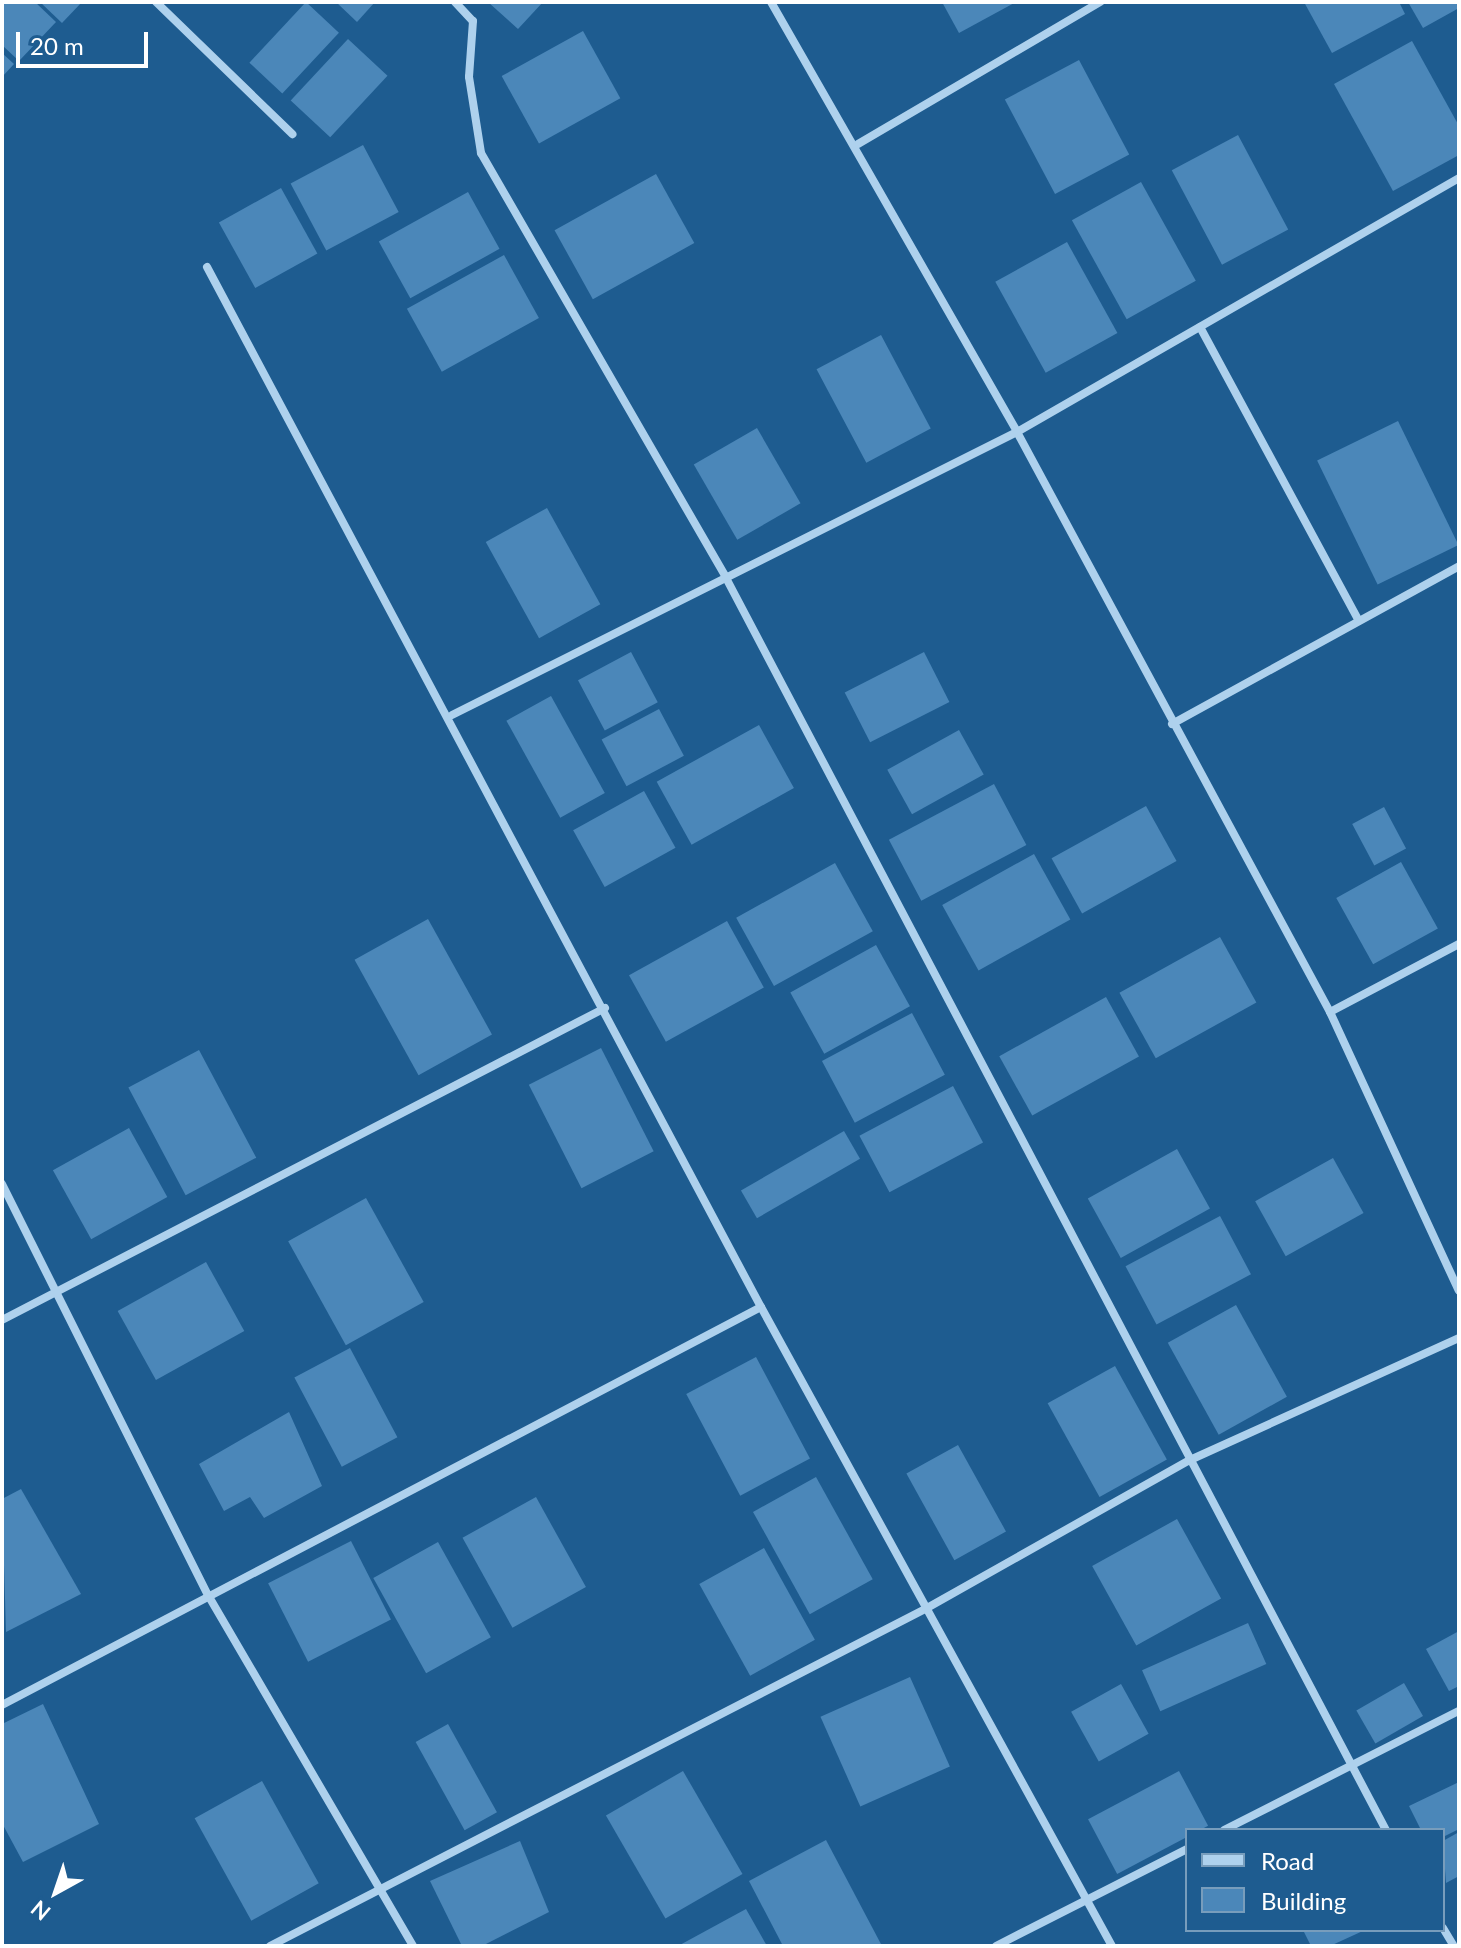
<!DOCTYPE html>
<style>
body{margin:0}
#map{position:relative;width:1461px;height:1948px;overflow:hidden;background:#1e5c90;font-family:Lato,sans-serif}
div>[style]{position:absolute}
.building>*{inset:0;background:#4b87b9;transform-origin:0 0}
.street>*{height:8px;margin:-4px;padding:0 4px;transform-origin:4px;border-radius:4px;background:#aed1ed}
span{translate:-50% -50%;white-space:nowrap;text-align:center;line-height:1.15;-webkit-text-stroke:6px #1e5c90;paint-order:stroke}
.frame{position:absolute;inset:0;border:4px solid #fff;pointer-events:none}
.legend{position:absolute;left:1185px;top:1828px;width:260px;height:104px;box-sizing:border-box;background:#1e5c90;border:2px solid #789dbc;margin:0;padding:10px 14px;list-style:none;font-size:24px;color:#fff}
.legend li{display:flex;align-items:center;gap:16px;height:40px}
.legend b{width:40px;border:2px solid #789dbc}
.north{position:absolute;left:16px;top:1852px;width:80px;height:80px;-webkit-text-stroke:6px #1e5c90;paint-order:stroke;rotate:220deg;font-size:22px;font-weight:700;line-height:32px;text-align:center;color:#fff}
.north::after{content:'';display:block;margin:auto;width:28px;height:36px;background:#fff;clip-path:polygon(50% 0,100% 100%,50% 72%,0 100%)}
.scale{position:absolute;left:16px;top:32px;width:132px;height:36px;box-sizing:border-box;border:4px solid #fff;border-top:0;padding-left:10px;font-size:24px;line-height:28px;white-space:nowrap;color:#fff;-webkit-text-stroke:6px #1e5c90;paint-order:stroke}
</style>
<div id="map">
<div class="building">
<i style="clip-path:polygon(2px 2px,35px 2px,56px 22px,19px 61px,2px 45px)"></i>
<i style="clip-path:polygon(40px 2px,82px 2px,62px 23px)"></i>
<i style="left:306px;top:2px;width:45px;height:83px;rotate:43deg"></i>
<i style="clip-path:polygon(336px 2px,375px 2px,357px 22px)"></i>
<i style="clip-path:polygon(488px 2px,543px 2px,518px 29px)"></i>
<i style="clip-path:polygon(942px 2px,1016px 2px,959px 33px)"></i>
<i style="clip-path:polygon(1304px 2px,1399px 2px,1405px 14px,1332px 53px)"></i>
<i style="clip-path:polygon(1408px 2px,1459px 2px,1459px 8px,1423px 28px)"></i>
<i style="left:583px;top:31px;width:77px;height:93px;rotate:61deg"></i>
<i style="left:348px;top:39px;width:54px;height:84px;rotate:43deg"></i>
<i style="clip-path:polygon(1412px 41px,1459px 126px,1459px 155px,1393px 191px,1334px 84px)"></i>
<i style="clip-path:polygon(2px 53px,14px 64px,2px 77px)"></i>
<i style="left:1079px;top:60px;width:107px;height:84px;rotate:62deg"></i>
<i style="left:1238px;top:135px;width:107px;height:75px;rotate:62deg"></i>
<i style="left:363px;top:145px;width:76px;height:82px;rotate:62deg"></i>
<i style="left:656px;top:174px;width:79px;height:116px;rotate:61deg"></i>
<i style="left:1141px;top:182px;width:113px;height:79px;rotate:61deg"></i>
<i style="left:281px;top:188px;width:75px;height:71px;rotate:61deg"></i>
<i style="left:468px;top:192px;width:65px;height:102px;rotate:61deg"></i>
<i style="left:1067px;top:242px;width:104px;height:82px;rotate:61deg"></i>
<i style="left:504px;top:255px;width:72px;height:111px;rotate:61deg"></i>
<i style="left:881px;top:335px;width:106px;height:73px;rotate:62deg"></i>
<i style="left:1398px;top:421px;width:138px;height:90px;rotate:64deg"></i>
<i style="left:757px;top:428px;width:87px;height:73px;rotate:60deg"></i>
<i style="left:547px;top:508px;width:110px;height:70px;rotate:61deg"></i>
<i style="left:631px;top:652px;width:57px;height:60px;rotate:62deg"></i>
<i style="left:924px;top:652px;width:56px;height:89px;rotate:63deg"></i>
<i style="left:551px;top:696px;width:111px;height:51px;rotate:61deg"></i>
<i style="left:659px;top:709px;width:53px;height:65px;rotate:62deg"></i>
<i style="left:759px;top:725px;width:72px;height:117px;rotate:61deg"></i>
<i style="left:959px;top:730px;width:51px;height:82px;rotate:61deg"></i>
<i style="left:994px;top:784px;width:69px;height:119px;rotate:62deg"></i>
<i style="left:644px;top:791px;width:65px;height:81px;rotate:61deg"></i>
<i style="left:1146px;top:806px;width:63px;height:108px;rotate:61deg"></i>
<i style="left:1384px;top:807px;width:47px;height:36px;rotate:62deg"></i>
<i style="left:1034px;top:854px;width:75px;height:105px;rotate:61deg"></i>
<i style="left:1401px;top:862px;width:76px;height:74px;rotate:61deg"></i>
<i style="left:835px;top:863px;width:78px;height:113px;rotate:61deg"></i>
<i style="left:428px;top:919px;width:132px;height:84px;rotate:61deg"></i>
<i style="left:727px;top:921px;width:76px;height:112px;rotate:61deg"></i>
<i style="left:1220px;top:937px;width:75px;height:115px;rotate:61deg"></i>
<i style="left:876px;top:945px;width:70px;height:98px;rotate:61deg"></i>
<i style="left:1106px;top:997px;width:68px;height:122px;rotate:61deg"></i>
<i style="left:912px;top:1013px;width:70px;height:102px;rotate:62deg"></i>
<i style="left:601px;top:1048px;width:116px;height:81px;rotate:63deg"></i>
<i style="left:199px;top:1050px;width:122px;height:80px;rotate:62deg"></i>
<i style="left:953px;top:1086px;width:64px;height:106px;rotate:62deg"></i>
<i style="left:129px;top:1128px;width:79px;height:87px;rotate:61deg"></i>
<i style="left:844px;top:1131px;width:32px;height:119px;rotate:60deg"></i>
<i style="left:1177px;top:1149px;width:68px;height:102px;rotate:61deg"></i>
<i style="left:1333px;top:1158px;width:63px;height:89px;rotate:61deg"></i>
<i style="left:366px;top:1198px;width:119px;height:89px;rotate:61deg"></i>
<i style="left:1220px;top:1216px;width:66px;height:107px;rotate:62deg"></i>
<i style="left:206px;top:1262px;width:79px;height:101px;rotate:61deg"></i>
<i style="left:1236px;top:1305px;width:105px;height:78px;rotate:61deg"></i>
<i style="left:350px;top:1348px;width:101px;height:63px;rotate:62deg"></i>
<i style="left:756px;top:1357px;width:115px;height:79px;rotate:62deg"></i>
<i style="left:1115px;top:1366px;width:107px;height:77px;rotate:61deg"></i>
<i style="clip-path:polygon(289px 1412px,322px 1486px,264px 1518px,250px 1497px,224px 1511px,199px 1464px)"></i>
<i style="left:958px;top:1445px;width:99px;height:59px;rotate:61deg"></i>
<i style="left:816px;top:1477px;width:117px;height:72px;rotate:61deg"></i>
<i style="clip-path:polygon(21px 1489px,81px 1594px,6px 1632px,2px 1499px)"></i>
<i style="left:536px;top:1497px;width:103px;height:84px;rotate:61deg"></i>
<i style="left:1177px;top:1519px;width:91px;height:97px;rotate:61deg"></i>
<i style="left:351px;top:1541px;width:88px;height:93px;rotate:63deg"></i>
<i style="left:438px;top:1542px;width:109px;height:74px;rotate:61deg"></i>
<i style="left:764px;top:1548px;width:105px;height:74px;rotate:61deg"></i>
<i style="left:1248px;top:1623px;width:45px;height:116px;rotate:66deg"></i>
<i style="clip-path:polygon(1459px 1631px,1459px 1686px,1449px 1691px,1426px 1649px)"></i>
<i style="left:910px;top:1677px;width:98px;height:98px;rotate:66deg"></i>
<i style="left:1404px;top:1683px;width:38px;height:55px;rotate:60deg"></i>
<i style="left:1121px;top:1684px;width:57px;height:57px;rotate:61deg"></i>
<i style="clip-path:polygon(43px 1704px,99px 1824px,23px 1862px,2px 1823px,2px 1724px)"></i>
<i style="left:448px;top:1724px;width:101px;height:37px;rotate:61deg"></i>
<i style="left:683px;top:1771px;width:119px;height:89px;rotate:60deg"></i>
<i style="left:1179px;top:1771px;width:62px;height:103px;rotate:62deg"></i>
<i style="left:262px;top:1781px;width:117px;height:77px;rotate:61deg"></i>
<i style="clip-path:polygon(1459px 1782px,1459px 1829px,1443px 1837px,1443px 1830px,1421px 1830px,1409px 1806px)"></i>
<i style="clip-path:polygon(1459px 1832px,1459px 1876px,1446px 1883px,1443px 1841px)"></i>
<i style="clip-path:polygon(826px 1840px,882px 1946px,783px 1946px,749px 1881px)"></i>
<i style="clip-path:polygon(520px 1841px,549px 1912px,482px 1946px,462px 1946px,430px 1881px)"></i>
<i style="clip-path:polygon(746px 1909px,767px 1946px,678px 1946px)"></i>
<i style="clip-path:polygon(1303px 1930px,1365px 1930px,1330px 1946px,1311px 1946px)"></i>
</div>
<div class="street">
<i style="left:156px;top:2px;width:190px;rotate:44.1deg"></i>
<i style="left:455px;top:2px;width:26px;rotate:47deg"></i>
<i style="left:473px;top:21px;width:56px;rotate:94.1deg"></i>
<i style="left:469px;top:77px;width:77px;rotate:81deg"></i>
<i style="left:481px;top:153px;width:488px;rotate:60deg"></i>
<i style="left:725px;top:576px;width:1418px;rotate:62.21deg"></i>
<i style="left:771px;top:2px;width:495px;rotate:60.2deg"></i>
<i style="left:1017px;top:432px;width:659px;rotate:61.65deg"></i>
<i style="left:1330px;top:1012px;width:307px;rotate:65.2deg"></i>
<i style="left:858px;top:144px;width:281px;rotate:-30.4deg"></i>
<i style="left:207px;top:267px;width:1178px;rotate:61.96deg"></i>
<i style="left:761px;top:1307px;width:729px;rotate:61.22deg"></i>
<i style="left:1200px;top:327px;width:334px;rotate:61.6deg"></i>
<i style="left:452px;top:715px;width:632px;rotate:-26.61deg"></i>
<i style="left:1017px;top:432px;width:510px;rotate:-29.88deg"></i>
<i style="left:1172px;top:724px;width:328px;rotate:-28.8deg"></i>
<i style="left:1330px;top:1012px;width:146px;rotate:-27.8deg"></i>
<i style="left:2px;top:1184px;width:460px;rotate:63.4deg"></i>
<i style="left:208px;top:1595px;width:406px;rotate:59.7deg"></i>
<i style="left:2px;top:1320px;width:679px;rotate:-27.36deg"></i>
<i style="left:2px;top:1705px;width:857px;rotate:-27.67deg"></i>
<i style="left:1224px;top:1830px;width:263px;rotate:-26.9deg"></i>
<i style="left:1443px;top:1928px;width:21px;rotate:59deg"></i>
<i style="left:270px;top:1946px;width:739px;rotate:-27.22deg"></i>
<i style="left:927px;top:1608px;width:302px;rotate:-29.4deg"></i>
<i style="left:1190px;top:1460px;width:295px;rotate:-24.4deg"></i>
<i style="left:996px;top:1946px;width:214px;rotate:-26.9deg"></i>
</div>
<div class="frame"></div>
<ul class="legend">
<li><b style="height:10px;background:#aed1ed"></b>Road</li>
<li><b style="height:22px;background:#4b87b9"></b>Building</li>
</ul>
<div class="north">N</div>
<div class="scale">20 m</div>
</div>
